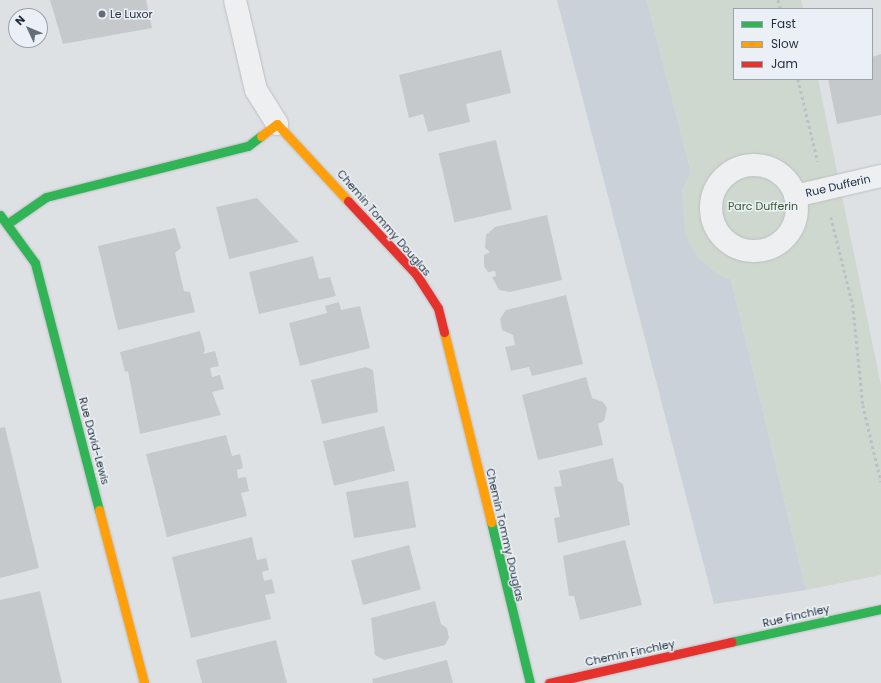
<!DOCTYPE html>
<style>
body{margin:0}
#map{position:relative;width:881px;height:683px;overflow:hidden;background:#dee1e4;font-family:Poppins,sans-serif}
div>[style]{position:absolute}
.built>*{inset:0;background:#cbd1d8}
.green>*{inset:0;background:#cfd8ce}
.building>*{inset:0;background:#c6c9cc;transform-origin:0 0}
.path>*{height:2.5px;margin-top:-1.25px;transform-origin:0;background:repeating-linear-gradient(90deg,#bdc0c4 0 3px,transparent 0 6px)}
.roads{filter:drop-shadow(0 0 1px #bcbfc2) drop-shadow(0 0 1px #bcbfc2)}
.street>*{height:22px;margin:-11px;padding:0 11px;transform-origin:11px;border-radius:11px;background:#edeff1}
.street>.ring{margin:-11px;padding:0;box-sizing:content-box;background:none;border:22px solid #edeff1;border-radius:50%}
.fast>*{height:9px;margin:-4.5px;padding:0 4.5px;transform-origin:4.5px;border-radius:4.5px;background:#30b455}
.slow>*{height:9px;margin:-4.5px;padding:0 4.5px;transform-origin:4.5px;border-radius:4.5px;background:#ff9f0a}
.jam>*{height:9px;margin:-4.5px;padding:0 4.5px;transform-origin:4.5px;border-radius:4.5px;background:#e5322d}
.dots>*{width:11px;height:11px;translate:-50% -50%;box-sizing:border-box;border:2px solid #eaf0f5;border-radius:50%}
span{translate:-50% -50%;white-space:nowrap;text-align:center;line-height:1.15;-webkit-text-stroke:3px #eaf0f5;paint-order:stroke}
.poi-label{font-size:11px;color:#24303e}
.left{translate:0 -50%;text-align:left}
.street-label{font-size:11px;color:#24303e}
.park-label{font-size:11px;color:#3c5a31}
.legend{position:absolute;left:733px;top:8px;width:140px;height:72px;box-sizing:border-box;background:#eaf0f5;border:1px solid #9ba3ac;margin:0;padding:5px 7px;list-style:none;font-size:12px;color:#24303e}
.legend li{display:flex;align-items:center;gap:8px;height:20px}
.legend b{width:20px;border:1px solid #9ba3ac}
.north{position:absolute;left:8px;top:8px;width:40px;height:40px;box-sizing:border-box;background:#eaf0f5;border:1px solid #9ba3ac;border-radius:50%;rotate:314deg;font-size:11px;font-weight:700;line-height:16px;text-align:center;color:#24303e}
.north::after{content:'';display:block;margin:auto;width:14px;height:18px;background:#656e78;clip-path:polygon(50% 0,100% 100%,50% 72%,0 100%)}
</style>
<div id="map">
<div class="built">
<i style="clip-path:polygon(557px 0,647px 0,691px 172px,682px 192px,717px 274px,731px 279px,806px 590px,714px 604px)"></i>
</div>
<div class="green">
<i style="clip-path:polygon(647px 0,801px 0,803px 9px,734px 9px,734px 79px,818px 79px,881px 385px,881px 575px,806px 590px,731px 279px,717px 274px,697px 257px,685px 235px,682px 192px,691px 172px)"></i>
</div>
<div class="building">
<i style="clip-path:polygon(50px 0,146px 0,152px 28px,63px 44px)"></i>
<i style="clip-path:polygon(501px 50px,511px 93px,466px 104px,470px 122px,428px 132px,423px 114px,409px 118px,399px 75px)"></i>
<i style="clip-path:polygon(881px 54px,881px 115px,837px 124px,828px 79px,872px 79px,872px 57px)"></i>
<i style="left:496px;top:140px;width:71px;height:59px;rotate:77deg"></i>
<i style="clip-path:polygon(257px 198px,299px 242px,229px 259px,216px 207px)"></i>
<i style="clip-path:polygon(547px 215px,562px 280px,510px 292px,499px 290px,492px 277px,496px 276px,495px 271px,488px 272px,484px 266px,484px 255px,490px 252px,485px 248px,486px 235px,495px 227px)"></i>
<i style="clip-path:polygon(175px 228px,181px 248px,175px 253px,184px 291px,190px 292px,195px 312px,118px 330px,98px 246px)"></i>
<i style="clip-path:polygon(313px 256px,319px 279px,330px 277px,336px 296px,259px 314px,249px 272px)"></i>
<i style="clip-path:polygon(566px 295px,583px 364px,532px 376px,529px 367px,511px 371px,505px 347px,515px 345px,513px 335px,502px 330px,500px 319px,506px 310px)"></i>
<i style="clip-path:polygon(339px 302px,341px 310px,360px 306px,370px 348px,300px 366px,289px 323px,327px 313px,325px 306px)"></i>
<i style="clip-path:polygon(200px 331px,205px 350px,203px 354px,215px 351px,219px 366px,210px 368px,212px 377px,220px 375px,224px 389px,212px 392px,221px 415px,140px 434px,128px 371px,125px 372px,120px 352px)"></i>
<i style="clip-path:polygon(366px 367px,373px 370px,378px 412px,322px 424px,311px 380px)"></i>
<i style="clip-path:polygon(586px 377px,592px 398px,603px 402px,607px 408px,604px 421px,598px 424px,603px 445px,538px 460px,522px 395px)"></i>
<i style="left:384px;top:426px;width:46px;height:63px;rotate:76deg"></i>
<i style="clip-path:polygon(5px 427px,39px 568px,0 578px,0 428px)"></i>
<i style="clip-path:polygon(226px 435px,232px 456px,240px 454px,243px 468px,237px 470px,238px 478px,246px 477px,249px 491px,241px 493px,247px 516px,167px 537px,146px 454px)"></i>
<i style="clip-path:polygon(613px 458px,618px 481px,623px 484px,630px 525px,558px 543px,554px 518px,560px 517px,554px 487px,562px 486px,559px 471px)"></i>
<i style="left:408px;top:481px;width:47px;height:63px;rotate:80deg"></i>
<i style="clip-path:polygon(252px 537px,257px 560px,266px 558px,269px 570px,262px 572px,264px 581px,272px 579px,275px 593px,265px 595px,271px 619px,191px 638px,172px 557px)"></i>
<i style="clip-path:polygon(625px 540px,642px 605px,580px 620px,574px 596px,569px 596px,563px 556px)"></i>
<i style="left:409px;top:545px;width:46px;height:60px;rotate:75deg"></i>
<i style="clip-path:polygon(40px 591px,62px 683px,0 683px,0 600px)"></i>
<i style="clip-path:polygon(435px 601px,441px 624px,447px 628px,449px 638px,445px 645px,384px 660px,375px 655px,371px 618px)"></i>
<i style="clip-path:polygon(276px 640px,287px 683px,202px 683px,196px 660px)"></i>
<i style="clip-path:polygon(447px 660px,453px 683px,373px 683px,372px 679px)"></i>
</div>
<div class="path">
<i style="left:778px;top:0;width:9px;rotate:72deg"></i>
<i style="left:798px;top:79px;width:85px;rotate:76.5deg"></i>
<i style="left:831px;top:217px;width:91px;rotate:76deg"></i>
<i style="left:853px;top:305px;width:100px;rotate:84.3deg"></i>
<i style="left:863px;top:405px;width:79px;rotate:76.8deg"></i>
</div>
<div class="roads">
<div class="street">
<i style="left:235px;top:0;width:92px;rotate:76.9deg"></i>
<i style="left:256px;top:90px;width:40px;rotate:58deg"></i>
<i class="ring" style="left:711px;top:165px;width:64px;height:64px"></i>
<i style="left:795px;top:196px;width:88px;rotate:-13.1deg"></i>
</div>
<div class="fast">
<i style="left:0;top:215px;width:59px;rotate:53.9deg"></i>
<i style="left:35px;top:263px;width:255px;rotate:75.5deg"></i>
<i style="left:7px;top:224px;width:47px;rotate:-34.7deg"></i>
<i style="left:46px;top:197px;width:208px;rotate:-14.2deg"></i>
<i style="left:248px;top:146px;width:16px;rotate:-38deg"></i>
<i style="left:491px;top:522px;width:166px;rotate:76.4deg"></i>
<i style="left:731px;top:642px;width:154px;rotate:-12.4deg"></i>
</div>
<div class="slow">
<i style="left:261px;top:136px;width:20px;rotate:-37deg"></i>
<i style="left:277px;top:124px;width:105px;rotate:47.3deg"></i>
<i style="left:444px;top:332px;width:196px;rotate:76.1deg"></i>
<i style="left:99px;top:510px;width:179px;rotate:75.4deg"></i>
</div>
<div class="jam">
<i style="left:348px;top:201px;width:100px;rotate:47deg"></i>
<i style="left:416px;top:274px;width:40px;rotate:57.1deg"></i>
<i style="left:438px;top:308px;width:25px;rotate:76deg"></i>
<i style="left:549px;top:683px;width:187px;rotate:-12.7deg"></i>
</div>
</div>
<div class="dots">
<i style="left:102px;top:14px;background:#656e78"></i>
</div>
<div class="poi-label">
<span class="left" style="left:110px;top:14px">Le Luxor</span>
</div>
<div class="street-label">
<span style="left:838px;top:186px;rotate:-13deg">Rue Dufferin</span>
<span style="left:384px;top:223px;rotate:49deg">Chemin Tommy Douglas</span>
<span style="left:94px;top:441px;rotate:75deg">Rue David-Lewis</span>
<span style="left:505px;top:535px;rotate:77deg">Chemin Tommy Douglas</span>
<span style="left:796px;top:616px;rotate:-13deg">Rue Finchley</span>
<span style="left:630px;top:653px;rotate:-12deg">Chemin Finchley</span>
</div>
<div class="park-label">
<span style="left:763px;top:206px">Parc Dufferin</span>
</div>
<ul class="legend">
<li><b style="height:5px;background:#30b455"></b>Fast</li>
<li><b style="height:5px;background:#ff9f0a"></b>Slow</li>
<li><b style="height:5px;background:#e5322d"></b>Jam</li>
</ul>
<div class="north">N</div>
</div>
